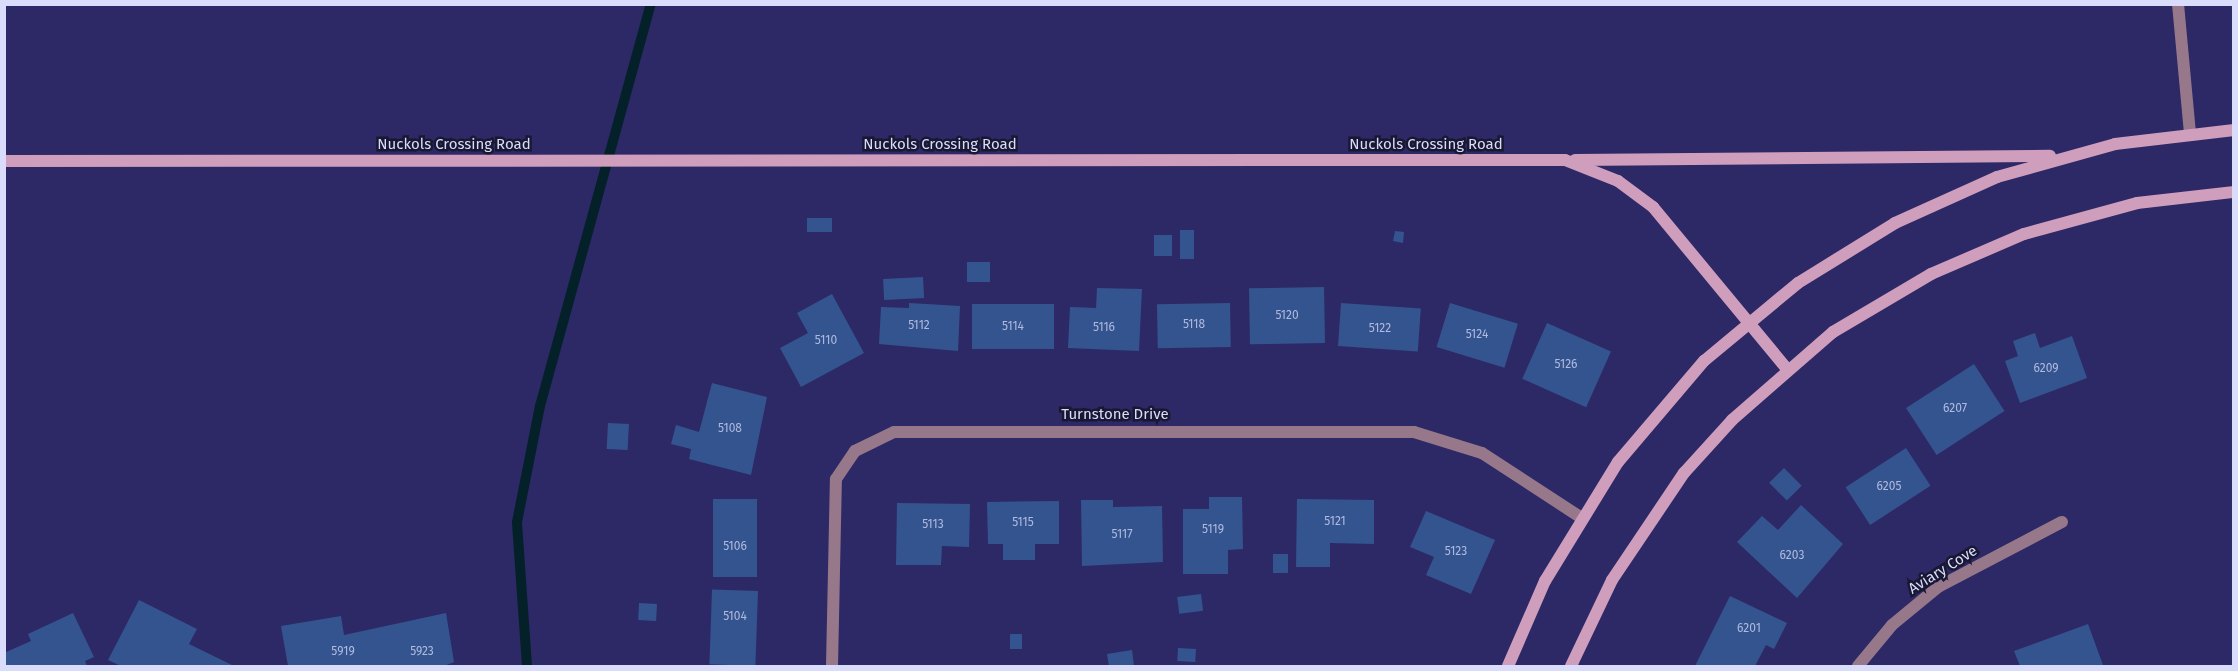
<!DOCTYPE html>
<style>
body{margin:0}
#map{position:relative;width:2238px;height:671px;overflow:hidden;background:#2d2966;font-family:"Fira Sans",sans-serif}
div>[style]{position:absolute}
.stream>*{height:10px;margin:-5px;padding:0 5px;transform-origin:5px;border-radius:5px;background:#04212a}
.building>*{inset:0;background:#34548f;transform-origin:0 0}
.lane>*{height:12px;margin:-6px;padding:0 6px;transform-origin:6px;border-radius:6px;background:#97788b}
.street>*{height:12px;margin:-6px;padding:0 6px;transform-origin:6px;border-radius:6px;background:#97788b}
.secondary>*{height:12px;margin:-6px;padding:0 6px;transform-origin:6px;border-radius:6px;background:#d09ebd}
span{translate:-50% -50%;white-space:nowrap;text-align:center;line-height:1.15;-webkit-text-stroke:5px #181833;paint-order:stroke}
.number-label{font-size:12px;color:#b0badf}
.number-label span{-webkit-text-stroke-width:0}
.street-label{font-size:15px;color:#d9dcfa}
.frame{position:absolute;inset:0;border:6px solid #d9dcfa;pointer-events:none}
</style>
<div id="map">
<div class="stream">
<i style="left:527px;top:666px;width:144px;rotate:-94deg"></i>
<i style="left:517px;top:522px;width:118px;rotate:-78.8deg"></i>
<i style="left:540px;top:406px;width:417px;rotate:-74.6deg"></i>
</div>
<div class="building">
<i style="left:807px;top:218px;width:25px;height:14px"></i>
<i style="left:1180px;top:230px;width:14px;height:29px"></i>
<i style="clip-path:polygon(1395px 231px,1404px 232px,1403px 243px,1393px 241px)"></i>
<i style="left:1154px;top:235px;width:18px;height:21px"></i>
<i style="left:967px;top:262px;width:23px;height:20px"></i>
<i style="left:923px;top:277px;width:21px;height:40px;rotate:87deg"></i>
<i style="left:1324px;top:287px;width:56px;height:75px;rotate:89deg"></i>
<i style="clip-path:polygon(1097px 288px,1142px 289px,1139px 351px,1068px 348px,1070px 307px,1096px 308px)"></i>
<i style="clip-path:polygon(832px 294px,864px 353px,801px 387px,780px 348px,808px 333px,797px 313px)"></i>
<i style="clip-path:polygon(909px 303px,960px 306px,958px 351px,879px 344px,881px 307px,909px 308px)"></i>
<i style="left:1230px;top:303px;width:44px;height:73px;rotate:89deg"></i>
<i style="left:1341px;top:303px;width:80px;height:43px;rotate:4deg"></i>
<i style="left:1450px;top:303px;width:71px;height:46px;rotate:17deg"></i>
<i style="left:1054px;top:304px;width:45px;height:82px;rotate:90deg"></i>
<i style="left:1547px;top:323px;width:70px;height:61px;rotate:24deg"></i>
<i style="clip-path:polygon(2035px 333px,2040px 348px,2072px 336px,2087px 378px,2020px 403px,2005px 361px,2018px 356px,2013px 341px)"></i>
<i style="left:1974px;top:364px;width:56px;height:81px;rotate:57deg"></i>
<i style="clip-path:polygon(712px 383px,767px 397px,751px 475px,689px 459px,691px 449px,671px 444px,676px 425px,699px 432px)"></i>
<i style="left:608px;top:423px;width:21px;height:26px;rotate:3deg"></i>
<i style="left:1906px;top:448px;width:45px;height:72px;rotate:57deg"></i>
<i style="left:1784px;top:468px;width:25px;height:21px;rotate:45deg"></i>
<i style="clip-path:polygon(1209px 497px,1242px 497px,1243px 549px,1228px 550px,1228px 574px,1183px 574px,1183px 509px,1209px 509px)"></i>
<i style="left:713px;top:499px;width:44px;height:78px"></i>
<i style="clip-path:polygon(1297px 499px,1374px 500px,1374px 544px,1330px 543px,1330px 567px,1296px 567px)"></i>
<i style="clip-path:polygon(1081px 500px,1113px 500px,1113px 507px,1162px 506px,1163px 562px,1082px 566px)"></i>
<i style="clip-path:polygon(1059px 501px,1059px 544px,1035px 544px,1035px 560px,1003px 560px,1003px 544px,988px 544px,987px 502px)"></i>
<i style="clip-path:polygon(897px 503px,970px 504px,969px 547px,942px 546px,941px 565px,896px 565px)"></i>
<i style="clip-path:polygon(1801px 505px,1843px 544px,1797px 598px,1737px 542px,1762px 516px,1778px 530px)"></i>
<i style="clip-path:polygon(1426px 511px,1495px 540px,1471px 594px,1426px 575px,1434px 557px,1410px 547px)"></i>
<i style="left:1273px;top:554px;width:15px;height:19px"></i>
<i style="left:758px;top:591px;width:75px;height:46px;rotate:92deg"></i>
<i style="left:1201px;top:594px;width:17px;height:24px;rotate:83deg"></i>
<i style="clip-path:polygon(1730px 596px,1787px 623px,1774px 649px,1766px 645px,1755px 666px,1695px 666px)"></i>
<i style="clip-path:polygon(139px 600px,197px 629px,189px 644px,234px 666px,121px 666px,108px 660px)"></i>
<i style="left:657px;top:604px;width:17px;height:18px;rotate:93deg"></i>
<i style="clip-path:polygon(73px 613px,94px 657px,85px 661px,87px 666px,4px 666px,4px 653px,31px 641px,28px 634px)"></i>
<i style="clip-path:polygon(446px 613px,454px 662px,444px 666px,288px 666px,281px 626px,341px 616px,344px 635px)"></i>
<i style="clip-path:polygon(2088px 624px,2103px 665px,2020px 666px,2014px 651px)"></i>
<i style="left:1010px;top:634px;width:12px;height:15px"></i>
<i style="left:1178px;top:648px;width:18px;height:13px;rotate:3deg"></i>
<i style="clip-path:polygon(1132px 650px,1134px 666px,1109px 666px,1107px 654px)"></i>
</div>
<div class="lane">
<i style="left:2178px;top:4px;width:130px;rotate:84.7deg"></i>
</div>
<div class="street">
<i style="left:832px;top:666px;width:187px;rotate:-88.8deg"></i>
<i style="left:836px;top:479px;width:34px;rotate:-56deg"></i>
<i style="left:855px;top:451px;width:43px;rotate:-26deg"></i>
<i style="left:894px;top:432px;width:520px"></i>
<i style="left:1414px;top:432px;width:71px;rotate:17.2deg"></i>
<i style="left:1482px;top:453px;width:117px;rotate:33.1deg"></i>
<i style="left:1858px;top:666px;width:53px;rotate:-50.3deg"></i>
<i style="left:1892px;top:625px;width:60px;rotate:-39.6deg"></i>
<i style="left:1938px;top:587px;width:140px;rotate:-27.7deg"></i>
</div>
<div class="secondary">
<i style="left:1575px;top:160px;width:475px;rotate:-0.5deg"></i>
<i style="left:4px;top:161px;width:1561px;rotate:-0.04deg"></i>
<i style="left:1565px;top:160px;width:57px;rotate:21.6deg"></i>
<i style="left:1618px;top:181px;width:44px;rotate:36.6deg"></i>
<i style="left:1653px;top:207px;width:210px;rotate:50.4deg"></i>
<i style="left:1508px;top:666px;width:93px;rotate:-66.5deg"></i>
<i style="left:1545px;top:581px;width:140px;rotate:-58.5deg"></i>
<i style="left:1618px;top:462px;width:133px;rotate:-49.6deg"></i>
<i style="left:1704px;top:361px;width:122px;rotate:-39.7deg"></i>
<i style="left:1798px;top:283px;width:114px;rotate:-31.7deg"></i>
<i style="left:1895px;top:223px;width:112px;rotate:-24.3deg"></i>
<i style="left:1997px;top:177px;width:123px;rotate:-15.6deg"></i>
<i style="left:2115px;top:144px;width:120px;rotate:-6.7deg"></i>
<i style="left:1571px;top:666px;width:95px;rotate:-64.5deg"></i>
<i style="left:1612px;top:580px;width:129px;rotate:-56.1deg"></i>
<i style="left:1684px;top:473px;width:72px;rotate:-47.8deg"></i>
<i style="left:1732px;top:420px;width:134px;rotate:-41.1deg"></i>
<i style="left:1833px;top:332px;width:114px;rotate:-30.6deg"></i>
<i style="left:1931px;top:274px;width:101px;rotate:-23.3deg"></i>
<i style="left:2024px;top:234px;width:117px;rotate:-15.3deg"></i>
<i style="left:2137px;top:203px;width:98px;rotate:-6.5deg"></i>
</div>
<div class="number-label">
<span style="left:1287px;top:316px">5120</span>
<span style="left:1194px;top:325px">5118</span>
<span style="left:919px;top:326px">5112</span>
<span style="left:1013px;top:327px">5114</span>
<span style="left:1104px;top:328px">5116</span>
<span style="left:1380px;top:329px">5122</span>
<span style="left:1477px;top:335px">5124</span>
<span style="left:826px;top:341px">5110</span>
<span style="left:1566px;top:365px">5126</span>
<span style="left:2046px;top:369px">6209</span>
<span style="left:1955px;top:409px">6207</span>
<span style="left:730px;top:429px">5108</span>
<span style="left:1889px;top:487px">6205</span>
<span style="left:1335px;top:522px">5121</span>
<span style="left:1023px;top:523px">5115</span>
<span style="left:933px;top:525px">5113</span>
<span style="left:1213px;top:530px">5119</span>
<span style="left:1122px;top:535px">5117</span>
<span style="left:735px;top:547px">5106</span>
<span style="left:1456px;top:552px">5123</span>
<span style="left:1792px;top:556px">6203</span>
<span style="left:735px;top:617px">5104</span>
<span style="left:1749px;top:629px">6201</span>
<span style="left:343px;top:652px">5919</span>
<span style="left:422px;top:652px">5923</span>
</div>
<div class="street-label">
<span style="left:454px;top:145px">Nuckols Crossing Road</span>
<span style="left:940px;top:145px">Nuckols Crossing Road</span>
<span style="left:1426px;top:145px">Nuckols Crossing Road</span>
<span style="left:1115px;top:415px">Turnstone Drive</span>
<span style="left:1943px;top:570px;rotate:-32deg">Aviary Cove</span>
</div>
<div class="frame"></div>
</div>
